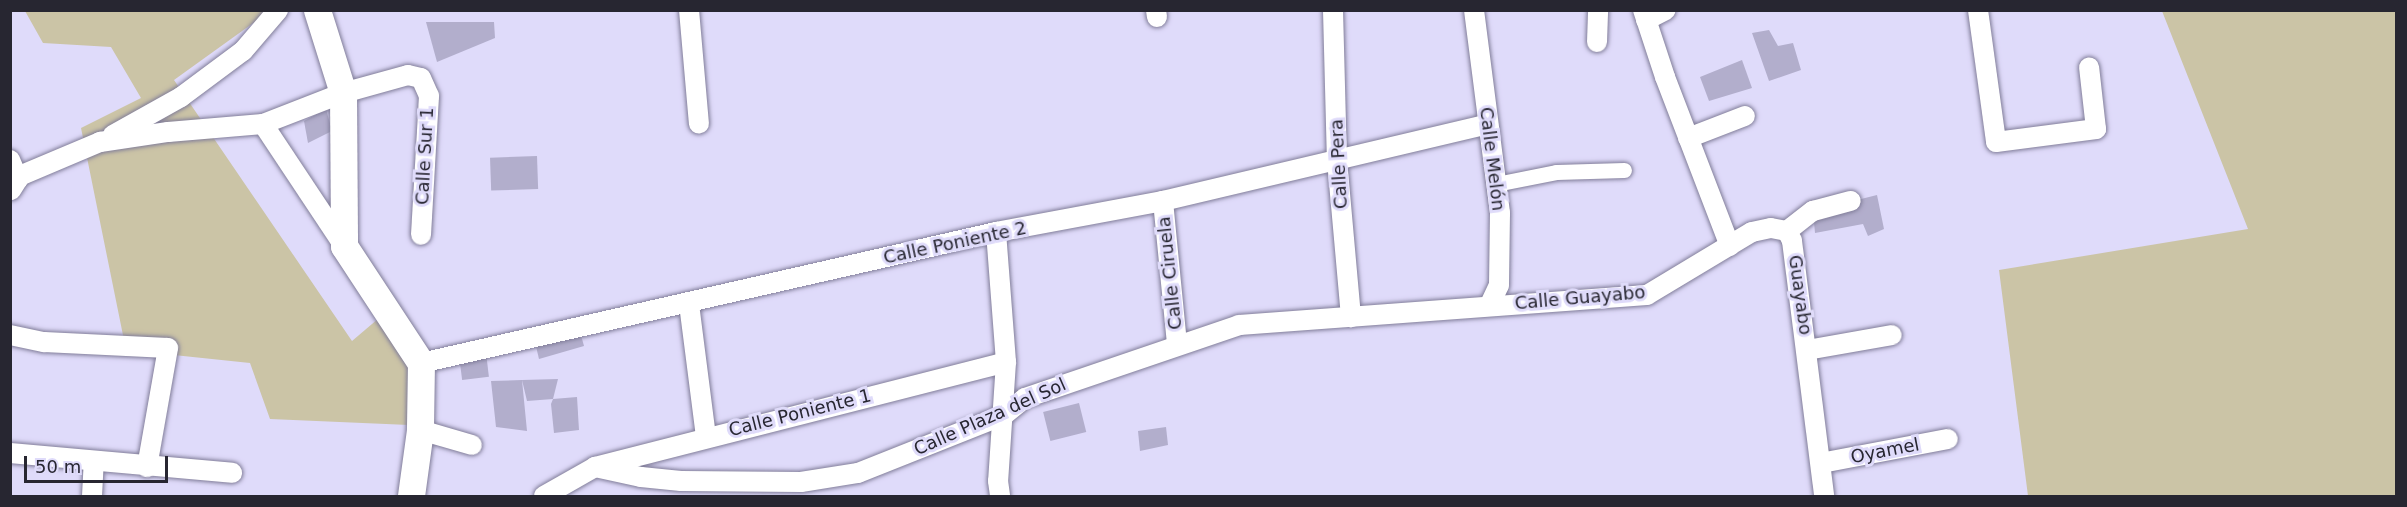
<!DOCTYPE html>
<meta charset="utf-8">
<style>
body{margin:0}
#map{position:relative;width:2407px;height:507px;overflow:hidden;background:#dfdbfa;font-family:"DejaVu Sans",sans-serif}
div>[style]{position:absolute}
.green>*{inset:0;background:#cbc4a6}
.building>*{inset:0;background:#b2aecc;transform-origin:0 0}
.roads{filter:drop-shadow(0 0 2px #817d99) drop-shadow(0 0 2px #817d99)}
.pedestrian>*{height:15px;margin:-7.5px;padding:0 7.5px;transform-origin:7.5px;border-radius:7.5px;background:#fff}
.minor>*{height:20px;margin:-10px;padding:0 10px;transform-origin:10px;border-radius:10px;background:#fff}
.secondary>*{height:27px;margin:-13.5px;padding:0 13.5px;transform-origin:13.5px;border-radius:13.5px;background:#fff}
span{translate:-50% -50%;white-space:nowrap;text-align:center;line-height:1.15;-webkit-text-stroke:6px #dfdbfa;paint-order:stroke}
.street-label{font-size:18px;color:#272631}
.frame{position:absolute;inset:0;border:12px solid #272631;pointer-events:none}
.scale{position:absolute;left:24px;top:456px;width:144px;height:27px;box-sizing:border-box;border:3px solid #272631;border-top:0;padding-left:8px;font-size:18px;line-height:21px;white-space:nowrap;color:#272631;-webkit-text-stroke:4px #dfdbfa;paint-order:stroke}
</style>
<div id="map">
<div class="green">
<i style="clip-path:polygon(25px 11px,270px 11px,174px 80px,352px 341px,392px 307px,413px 339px,409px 425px,270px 419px,250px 363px,126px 350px,81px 128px,141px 98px,111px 47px,43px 43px)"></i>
<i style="clip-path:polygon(2162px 11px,2396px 11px,2396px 496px,2028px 496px,1999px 270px,2248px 229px)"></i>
</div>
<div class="building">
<i style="clip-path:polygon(426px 22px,494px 22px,495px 38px,437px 62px)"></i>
<i style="clip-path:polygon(1769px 30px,1778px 46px,1793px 43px,1801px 70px,1769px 81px,1752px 33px)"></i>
<i style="clip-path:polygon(1742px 60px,1752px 88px,1709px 101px,1700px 77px)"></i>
<i style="clip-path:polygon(326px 109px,332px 131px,308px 143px,304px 121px)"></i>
<i style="left:537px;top:156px;width:33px;height:47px;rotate:88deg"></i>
<i style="clip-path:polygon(1877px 195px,1884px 229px,1868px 236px,1863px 224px,1815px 233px,1813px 211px)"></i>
<i style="clip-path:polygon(579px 328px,584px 346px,539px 359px,534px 338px)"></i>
<i style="left:486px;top:353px;width:24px;height:27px;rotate:83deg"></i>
<i style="clip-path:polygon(558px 379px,553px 399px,527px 401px,522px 380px,527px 431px,496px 427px,491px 381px,522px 380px)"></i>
<i style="clip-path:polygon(577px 397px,579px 430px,554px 433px,551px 404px,553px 399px)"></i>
<i style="left:1079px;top:403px;width:30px;height:37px;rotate:76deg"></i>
<i style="clip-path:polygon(1166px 427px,1168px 445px,1140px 451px,1138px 431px)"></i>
</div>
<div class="roads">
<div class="pedestrian">
<i style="left:1496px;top:184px;width:61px;rotate:-11.3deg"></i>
<i style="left:1556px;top:172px;width:68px;rotate:-1.7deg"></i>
</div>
<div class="minor">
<i style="left:689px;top:10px;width:114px;rotate:85deg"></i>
<i style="left:1156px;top:10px;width:7px;rotate:82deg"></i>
<i style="left:1333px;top:10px;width:150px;rotate:88.5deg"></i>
<i style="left:1337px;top:160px;width:158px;rotate:84.9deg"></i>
<i style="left:1474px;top:10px;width:205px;rotate:82.7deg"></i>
<i style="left:1500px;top:213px;width:72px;rotate:90.8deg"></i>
<i style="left:1499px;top:285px;width:23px;rotate:115deg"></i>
<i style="left:1643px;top:10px;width:71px;rotate:71.8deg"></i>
<i style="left:1665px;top:77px;width:181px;rotate:69deg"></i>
<i style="left:1978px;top:10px;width:133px;rotate:82.2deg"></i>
<i style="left:1996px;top:142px;width:101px;rotate:-7.4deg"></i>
<i style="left:2096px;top:129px;width:62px;rotate:-96.4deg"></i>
<i style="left:1646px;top:20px;width:22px;rotate:-27deg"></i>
<i style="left:1597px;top:42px;width:32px;rotate:-88deg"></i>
<i style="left:263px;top:124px;width:146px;rotate:56.4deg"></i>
<i style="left:113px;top:135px;width:78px;rotate:-29.2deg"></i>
<i style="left:181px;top:97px;width:77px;rotate:-36.6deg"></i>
<i style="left:243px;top:51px;width:54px;rotate:-49.5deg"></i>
<i style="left:1688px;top:138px;width:61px;rotate:-21.1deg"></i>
<i style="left:10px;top:160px;width:21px;rotate:67deg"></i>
<i style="left:18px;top:179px;width:13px;rotate:122deg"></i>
<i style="left:10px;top:180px;width:98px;rotate:-22.9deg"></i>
<i style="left:100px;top:142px;width:69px;rotate:-8.4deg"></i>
<i style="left:168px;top:132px;width:95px;rotate:-4.8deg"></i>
<i style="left:263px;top:124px;width:86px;rotate:-21.2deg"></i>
<i style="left:343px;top:93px;width:67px;rotate:-15.5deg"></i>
<i style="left:408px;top:75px;width:13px;rotate:13deg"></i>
<i style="left:421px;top:78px;width:20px;rotate:66deg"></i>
<i style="left:429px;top:96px;width:139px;rotate:93.3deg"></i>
<i style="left:1163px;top:201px;width:145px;rotate:84.4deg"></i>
<i style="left:1787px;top:231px;width:33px;rotate:-38deg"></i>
<i style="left:1813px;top:211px;width:39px;rotate:-15deg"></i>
<i style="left:996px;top:232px;width:130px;rotate:85.6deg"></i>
<i style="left:1006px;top:362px;width:119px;rotate:93.8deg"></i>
<i style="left:998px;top:481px;width:15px;rotate:82deg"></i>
<i style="left:689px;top:304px;width:134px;rotate:82.7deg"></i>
<i style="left:10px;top:335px;width:35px;rotate:12deg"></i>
<i style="left:44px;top:342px;width:124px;rotate:2.8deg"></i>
<i style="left:168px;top:348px;width:121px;rotate:100deg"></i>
<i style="left:1807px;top:350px;width:86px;rotate:-10deg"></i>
<i style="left:421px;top:363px;width:590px;rotate:-12.83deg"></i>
<i style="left:996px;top:232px;width:170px;rotate:-10.5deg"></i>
<i style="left:1163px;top:201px;width:334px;rotate:-13.3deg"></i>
<i style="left:420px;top:430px;width:54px;rotate:16.1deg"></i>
<i style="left:10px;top:453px;width:223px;rotate:5.1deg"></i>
<i style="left:1821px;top:463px;width:129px;rotate:-10.7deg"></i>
<i style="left:595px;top:467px;width:47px;rotate:12.3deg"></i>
<i style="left:641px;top:477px;width:40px;rotate:5.7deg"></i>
<i style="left:681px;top:481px;width:120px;rotate:0.5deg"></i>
<i style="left:801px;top:482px;width:58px;rotate:-9deg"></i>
<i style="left:858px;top:473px;width:157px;rotate:-21.7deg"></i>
<i style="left:1004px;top:415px;width:27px;rotate:-39deg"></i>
<i style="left:1025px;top:398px;width:226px;rotate:-18.8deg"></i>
<i style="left:1239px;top:325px;width:409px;rotate:-4.2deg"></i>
<i style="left:1647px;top:295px;width:122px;rotate:-31deg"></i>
<i style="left:1752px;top:232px;width:19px;rotate:-12deg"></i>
<i style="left:1771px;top:228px;width:16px;rotate:11deg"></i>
<i style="left:1787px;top:231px;width:11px;rotate:63deg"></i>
<i style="left:1792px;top:241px;width:257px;rotate:82.8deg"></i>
<i style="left:92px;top:496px;width:34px;rotate:-87deg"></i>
<i style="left:544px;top:496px;width:59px;rotate:-29.6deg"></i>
<i style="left:595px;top:467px;width:424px;rotate:-14.3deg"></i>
</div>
<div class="secondary">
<i style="left:317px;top:10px;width:87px;rotate:72.6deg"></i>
<i style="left:343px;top:93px;width:153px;rotate:89.6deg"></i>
<i style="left:344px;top:246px;width:140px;rotate:56.7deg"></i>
<i style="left:421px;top:363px;width:67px;rotate:90.9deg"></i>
<i style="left:420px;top:430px;width:67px;rotate:97.8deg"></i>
</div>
</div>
<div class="street-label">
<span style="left:425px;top:156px;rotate:-87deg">Calle Sur 1</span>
<span style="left:1492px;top:159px;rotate:83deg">Calle Melón</span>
<span style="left:1339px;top:164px;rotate:-93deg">Calle Pera</span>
<span style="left:955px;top:243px;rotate:-12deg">Calle Poniente 2</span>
<span style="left:1170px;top:273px;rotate:-96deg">Calle Ciruela</span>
<span style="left:1800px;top:295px;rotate:82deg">Guayabo</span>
<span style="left:1580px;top:298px;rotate:-5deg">Calle Guayabo</span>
<span style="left:800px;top:413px;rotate:-14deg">Calle Poniente 1</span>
<span style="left:990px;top:417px;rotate:-24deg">Calle Plaza del Sol</span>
<span style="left:1885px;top:451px;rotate:-11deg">Oyamel</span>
</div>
<div class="frame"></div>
<div class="scale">50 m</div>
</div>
